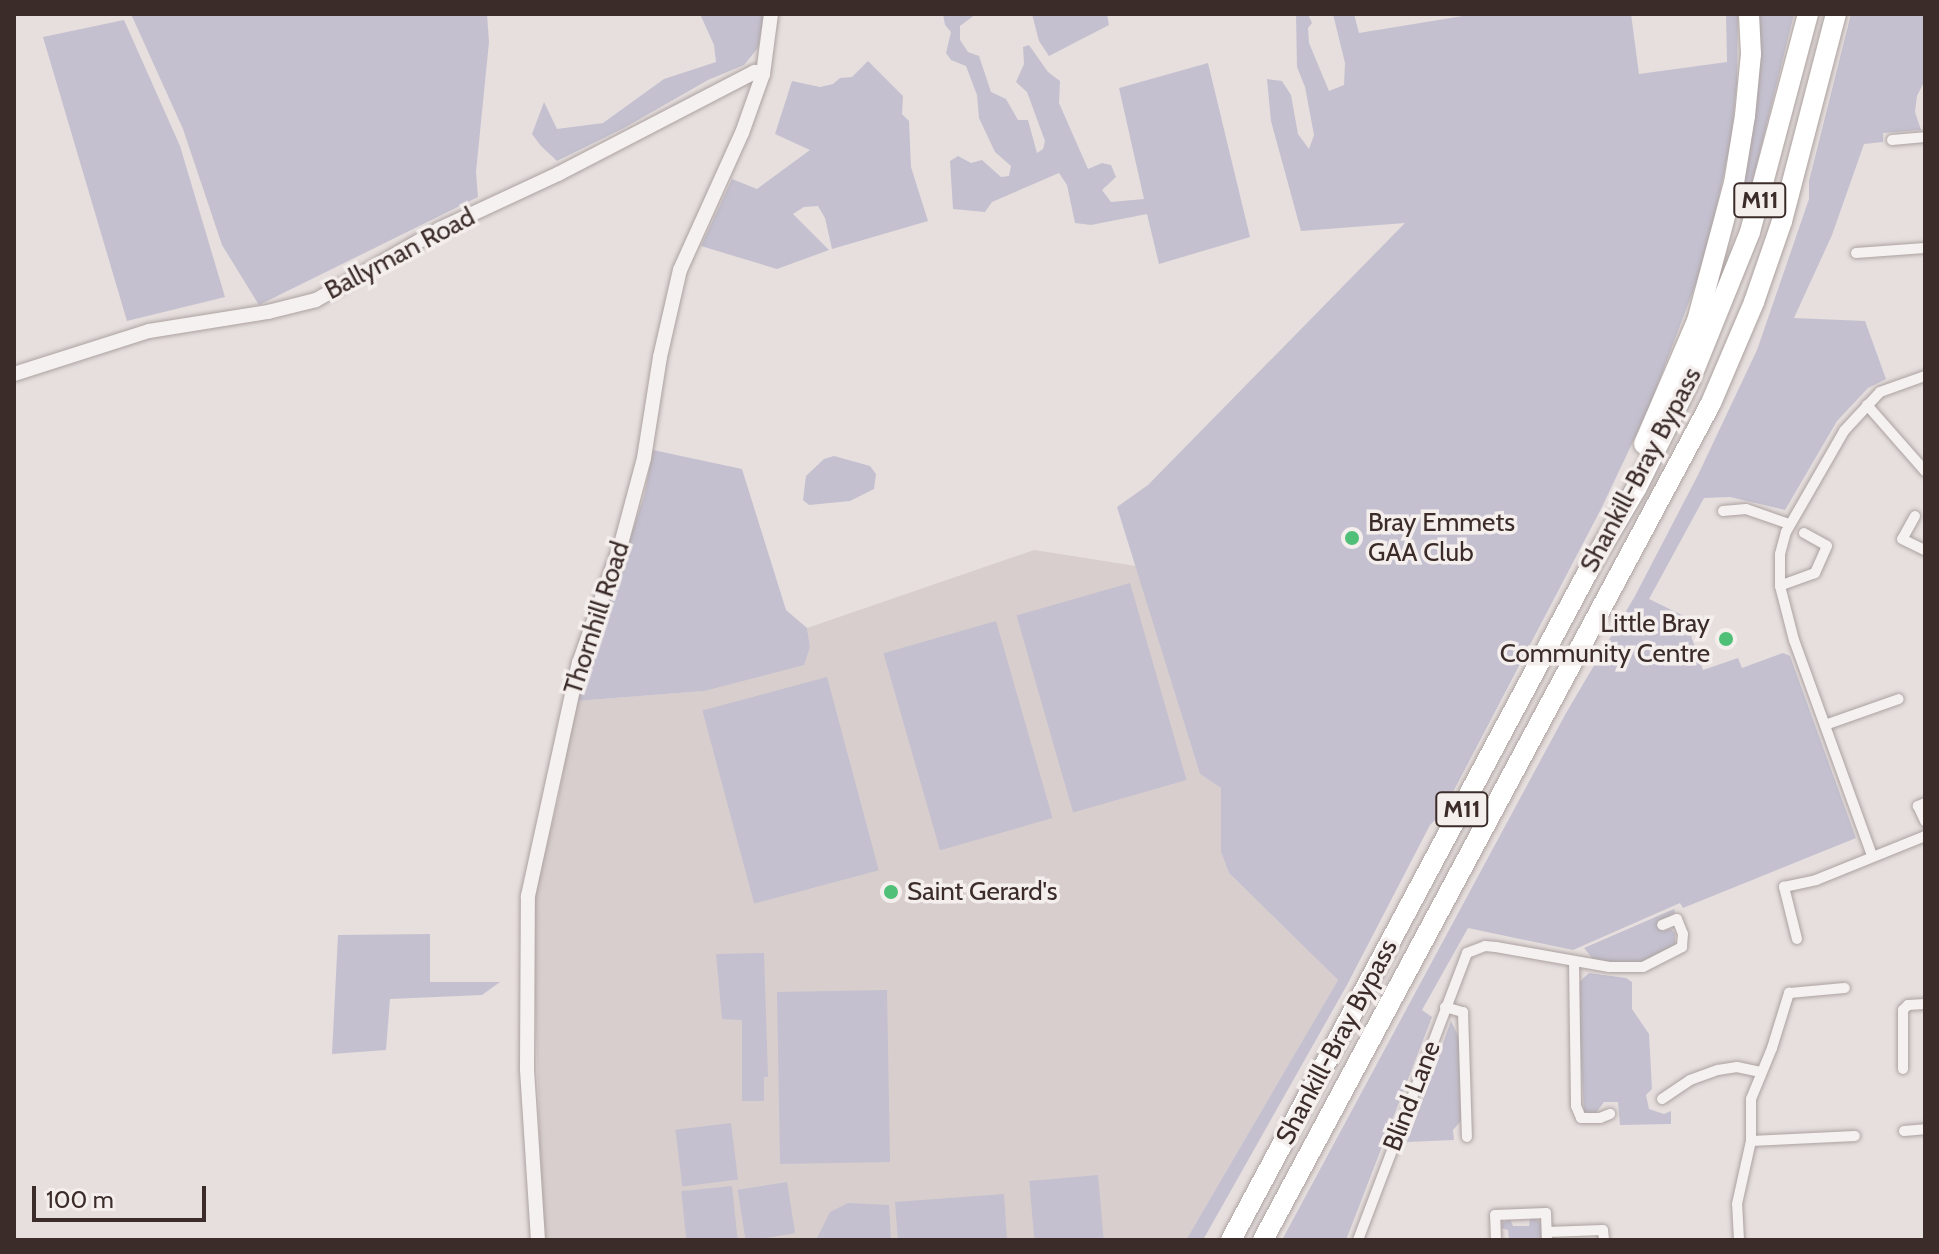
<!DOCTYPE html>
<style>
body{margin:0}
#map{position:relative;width:1939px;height:1254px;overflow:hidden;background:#e6dfde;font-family:Cabin,sans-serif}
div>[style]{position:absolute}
.built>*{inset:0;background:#d7cecd}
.green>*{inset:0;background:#c4c0cf;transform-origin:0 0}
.roads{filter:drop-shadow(0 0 2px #aca2a0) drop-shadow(0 0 2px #aca2a0)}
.minor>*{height:10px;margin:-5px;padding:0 5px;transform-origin:5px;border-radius:5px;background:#f5f1f1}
.tertiary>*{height:14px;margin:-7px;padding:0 7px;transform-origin:7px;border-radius:7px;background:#f5f1f1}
.motorway>*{height:20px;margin:-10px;padding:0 10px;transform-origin:10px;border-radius:10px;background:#fff}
.dots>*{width:22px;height:22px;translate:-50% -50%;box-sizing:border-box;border:4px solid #f4eeed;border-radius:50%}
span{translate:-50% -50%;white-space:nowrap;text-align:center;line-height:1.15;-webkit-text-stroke:7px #f4eeed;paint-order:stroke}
.shield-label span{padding:2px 6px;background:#f4eeed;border:2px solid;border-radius:6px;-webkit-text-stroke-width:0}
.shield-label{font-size:24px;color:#3b2c29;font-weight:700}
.street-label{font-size:26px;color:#3b2c29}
.poi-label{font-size:26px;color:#3b2c29}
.left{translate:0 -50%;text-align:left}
.right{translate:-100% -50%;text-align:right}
.frame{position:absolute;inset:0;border:16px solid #3b2c29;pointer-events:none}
.scale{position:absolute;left:32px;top:1186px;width:174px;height:36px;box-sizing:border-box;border:4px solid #3b2c29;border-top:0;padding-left:10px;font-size:24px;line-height:28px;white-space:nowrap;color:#3b2c29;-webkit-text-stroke:6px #f4eeed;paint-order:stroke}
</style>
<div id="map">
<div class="built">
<i style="clip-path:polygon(1034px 550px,1136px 566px,1200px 774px,1221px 788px,1221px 852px,1229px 873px,1338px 980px,1186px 1240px,543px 1240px,532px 904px,558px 801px,576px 701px,704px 691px,810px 647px,807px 628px)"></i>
</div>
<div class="green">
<i style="clip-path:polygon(131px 14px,487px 14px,489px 42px,476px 172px,478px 197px,259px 305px,222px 245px,183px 129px)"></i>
<i style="clip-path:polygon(700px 14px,764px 14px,758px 48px,744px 65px,708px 80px,624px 128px,557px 161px,541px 146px,532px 134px,544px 102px,557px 129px,603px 123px,664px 79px,716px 62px,714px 45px)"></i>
<i style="clip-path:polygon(943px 14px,976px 14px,960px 26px,960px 40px,968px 52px,979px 56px,991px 92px,1006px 99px,1018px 120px,1028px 120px,1037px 153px,1043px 149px,1045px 141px,1027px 92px,1016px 82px,1024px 64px,1023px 47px,1029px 45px,1048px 72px,1060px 81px,1059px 103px,1088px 169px,1102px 163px,1111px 165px,1116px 177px,1102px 190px,1111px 202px,1144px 199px,1119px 88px,1208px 63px,1250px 237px,1159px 264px,1147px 214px,1091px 225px,1075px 223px,1067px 185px,1059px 173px,992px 202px,985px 212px,953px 209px,950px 161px,958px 156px,971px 163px,982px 160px,1001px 177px,1009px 176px,1011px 166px,995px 152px,979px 118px,977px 95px,966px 66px,951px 60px,946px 53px,951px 32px,945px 25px)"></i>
<i style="clip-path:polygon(1032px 14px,1107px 14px,1109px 25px,1049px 56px,1039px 41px)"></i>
<i style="clip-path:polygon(1296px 14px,1308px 14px,1312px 23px,1308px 28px,1309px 43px,1329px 91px,1344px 85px,1345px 63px,1333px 14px,1354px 14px,1359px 33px,1475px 14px,1631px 14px,1639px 74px,1727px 62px,1726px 14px,1738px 14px,1737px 82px,1731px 141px,1714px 219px,1698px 278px,1649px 408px,1601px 509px,1442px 813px,1430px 825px,1347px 985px,1203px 1240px,1186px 1240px,1338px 980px,1229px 873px,1221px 852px,1221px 788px,1200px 774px,1117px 507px,1148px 485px,1405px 223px,1301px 231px,1271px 121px,1267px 79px,1282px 81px,1291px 95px,1298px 134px,1309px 149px,1314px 135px,1305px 87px,1297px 67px)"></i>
<i style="clip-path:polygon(1756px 14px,1794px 14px,1747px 204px,1738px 198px)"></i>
<i style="clip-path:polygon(1851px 14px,1925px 14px,1925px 80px,1917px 96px,1915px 112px,1921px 130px,1883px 133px,1883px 142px,1864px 144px,1832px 235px,1794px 318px,1865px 321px,1886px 379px,1868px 388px,1837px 421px,1785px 510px,1730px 497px,1704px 498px,1649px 599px,1684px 616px,1703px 670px,1738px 658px,1742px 668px,1783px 653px,1790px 656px,1856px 838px,1683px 908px,1680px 903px,1573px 950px,1468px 928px,1422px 1010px,1432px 1017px,1346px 1240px,1282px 1240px,1566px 713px,1635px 596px,1698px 475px,1757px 350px,1809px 199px,1809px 181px)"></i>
<i style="clip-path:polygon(124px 20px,180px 146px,225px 297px,127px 321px,43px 37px)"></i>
<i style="clip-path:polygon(868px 61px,903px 96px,902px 114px,909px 121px,911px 167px,928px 221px,832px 249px,825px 218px,818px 206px,804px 207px,793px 214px,829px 250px,777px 269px,701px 246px,732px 179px,757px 189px,810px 150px,775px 134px,792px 81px,820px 87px,833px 84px,840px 78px,852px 77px)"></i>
<i style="clip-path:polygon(653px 450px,742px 469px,786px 610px,807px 628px,810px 647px,804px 665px,704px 691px,576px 701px,644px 496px)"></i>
<i style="clip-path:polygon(834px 456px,870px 466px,876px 474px,874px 489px,850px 501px,809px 505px,803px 500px,806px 476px,824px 459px)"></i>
<i style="left:1130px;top:583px;width:205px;height:118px;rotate:74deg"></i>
<i style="left:996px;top:621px;width:205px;height:117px;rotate:74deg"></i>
<i style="left:827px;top:677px;width:200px;height:129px;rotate:75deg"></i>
<i style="clip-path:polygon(1674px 909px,1675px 913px,1659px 921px,1662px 931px,1671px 929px,1675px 933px,1675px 947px,1645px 961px,1628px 965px,1593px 959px,1584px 948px)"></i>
<i style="clip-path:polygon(430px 934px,430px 982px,500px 982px,482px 995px,390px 999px,386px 1050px,332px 1054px,338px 935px)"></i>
<i style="clip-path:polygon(764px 953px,768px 1077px,764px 1077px,764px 1101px,742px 1101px,742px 1020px,722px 1019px,716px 954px)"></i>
<i style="clip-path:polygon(1589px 973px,1626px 978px,1632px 982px,1632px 1009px,1649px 1034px,1652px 1089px,1646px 1095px,1649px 1109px,1664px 1114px,1671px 1111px,1671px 1124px,1620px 1125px,1618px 1102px,1604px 1102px,1595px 1114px,1584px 1112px,1577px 984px)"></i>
<i style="left:887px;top:990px;width:172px;height:110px;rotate:89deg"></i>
<i style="clip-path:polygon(1451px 1021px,1459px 1038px,1461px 1121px,1453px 1130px,1454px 1140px,1407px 1142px)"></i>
<i style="left:731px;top:1123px;width:57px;height:56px;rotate:83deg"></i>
<i style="left:1098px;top:1175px;width:65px;height:69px;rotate:85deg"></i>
<i style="left:787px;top:1182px;width:52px;height:50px;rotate:81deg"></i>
<i style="left:732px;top:1186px;width:53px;height:51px;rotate:84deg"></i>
<i style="clip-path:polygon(1004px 1194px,1007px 1240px,898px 1240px,895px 1202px)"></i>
<i style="clip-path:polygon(848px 1203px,889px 1205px,891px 1240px,816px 1240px,830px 1212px)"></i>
<i style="clip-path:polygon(1535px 1218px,1541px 1223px,1542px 1240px,1509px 1240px,1508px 1230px,1501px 1228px,1502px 1223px,1510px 1219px,1513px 1226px,1529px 1226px,1530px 1219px)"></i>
</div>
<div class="roads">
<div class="minor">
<i style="left:1892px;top:140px;width:33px;rotate:-5deg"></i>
<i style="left:1856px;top:253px;width:69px;rotate:-4.1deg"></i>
<i style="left:1867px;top:405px;width:88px;rotate:48.7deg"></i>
<i style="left:1723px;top:511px;width:23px;rotate:-5deg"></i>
<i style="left:1746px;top:509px;width:46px;rotate:19.2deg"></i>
<i style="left:1915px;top:516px;width:26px;rotate:119deg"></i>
<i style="left:1902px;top:539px;width:25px;rotate:26deg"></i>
<i style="left:1804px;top:533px;width:26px;rotate:29deg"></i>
<i style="left:1827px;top:546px;width:30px;rotate:114deg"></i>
<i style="left:1815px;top:573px;width:37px;rotate:160deg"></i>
<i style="left:1780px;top:586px;width:32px;rotate:-90deg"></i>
<i style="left:1780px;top:554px;width:23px;rotate:-75deg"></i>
<i style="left:1786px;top:532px;width:116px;rotate:-60.1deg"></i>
<i style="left:1844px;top:431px;width:53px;rotate:-47.3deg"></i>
<i style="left:1880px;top:392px;width:48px;rotate:-19.6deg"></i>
<i style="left:1780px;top:586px;width:56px;rotate:75.5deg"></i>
<i style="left:1794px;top:640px;width:230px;rotate:70.1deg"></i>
<i style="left:1825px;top:725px;width:78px;rotate:-19.4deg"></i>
<i style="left:1925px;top:803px;width:8px;rotate:157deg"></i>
<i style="left:1918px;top:806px;width:17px;rotate:65deg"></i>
<i style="left:1797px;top:939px;width:54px;rotate:-104deg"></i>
<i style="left:1784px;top:887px;width:33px;rotate:-12deg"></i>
<i style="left:1816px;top:880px;width:118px;rotate:-22deg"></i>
<i style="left:1574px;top:961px;width:145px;rotate:89.2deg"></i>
<i style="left:1576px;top:1106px;width:13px;rotate:67deg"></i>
<i style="left:1581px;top:1118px;width:19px"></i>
<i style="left:1600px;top:1118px;width:11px;rotate:-22deg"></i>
<i style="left:1445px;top:1007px;width:19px;rotate:16deg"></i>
<i style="left:1463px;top:1012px;width:125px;rotate:88.2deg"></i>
<i style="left:1903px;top:1069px;width:59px;rotate:-90deg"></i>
<i style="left:1903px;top:1010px;width:7px;rotate:-45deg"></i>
<i style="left:1908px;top:1005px;width:17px;rotate:-3deg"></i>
<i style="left:1662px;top:1099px;width:34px;rotate:-34deg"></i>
<i style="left:1690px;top:1080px;width:30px;rotate:-20deg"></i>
<i style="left:1718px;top:1070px;width:19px;rotate:-9deg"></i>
<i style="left:1737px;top:1067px;width:24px;rotate:12deg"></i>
<i style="left:1904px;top:1131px;width:21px;rotate:-5deg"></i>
<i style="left:1751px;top:1141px;width:104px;rotate:-2.8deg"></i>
<i style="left:1547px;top:1232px;width:56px;rotate:-2deg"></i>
<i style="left:1603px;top:1230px;width:10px;rotate:84deg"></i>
<i style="left:1358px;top:1240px;width:307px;rotate:-69.2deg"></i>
<i style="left:1467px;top:953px;width:19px;rotate:-21deg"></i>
<i style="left:1485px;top:946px;width:11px;rotate:5deg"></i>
<i style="left:1496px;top:947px;width:115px;rotate:10deg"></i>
<i style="left:1609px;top:967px;width:34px"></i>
<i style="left:1643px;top:967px;width:44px;rotate:-27.1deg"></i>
<i style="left:1682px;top:947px;width:13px;rotate:-86deg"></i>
<i style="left:1683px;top:934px;width:16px;rotate:-112deg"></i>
<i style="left:1677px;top:919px;width:16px;rotate:158deg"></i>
<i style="left:1496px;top:1240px;width:25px;rotate:-92deg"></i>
<i style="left:1495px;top:1215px;width:51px;rotate:-2.2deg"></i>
<i style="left:1546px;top:1213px;width:27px;rotate:88deg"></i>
<i style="left:1739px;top:1240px;width:36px;rotate:-93deg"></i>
<i style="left:1737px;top:1204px;width:65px;rotate:-77.5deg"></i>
<i style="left:1751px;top:1141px;width:42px;rotate:-90deg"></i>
<i style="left:1751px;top:1099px;width:55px;rotate:-67.6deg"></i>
<i style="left:1772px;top:1048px;width:58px;rotate:-72.8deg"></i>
<i style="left:1789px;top:993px;width:56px;rotate:-5.1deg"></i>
</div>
<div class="tertiary">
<i style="left:14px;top:374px;width:142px;rotate:-17.7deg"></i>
<i style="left:149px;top:331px;width:121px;rotate:-9.1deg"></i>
<i style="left:268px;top:312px;width:49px;rotate:-14deg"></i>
<i style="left:316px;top:300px;width:143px;rotate:-29.8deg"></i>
<i style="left:440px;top:229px;width:130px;rotate:-25deg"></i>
<i style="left:558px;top:174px;width:222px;rotate:-27.4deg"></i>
<i style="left:755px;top:72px;width:8px;rotate:14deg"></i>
<i style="left:538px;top:1240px;width:172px;rotate:-93.7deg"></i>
<i style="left:527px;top:1068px;width:172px;rotate:-89.7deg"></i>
<i style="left:528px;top:896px;width:239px;rotate:-77.7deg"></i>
<i style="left:579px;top:663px;width:126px;rotate:-70.6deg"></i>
<i style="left:621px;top:544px;width:89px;rotate:-75deg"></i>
<i style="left:644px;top:458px;width:102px;rotate:-81deg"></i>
<i style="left:660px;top:357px;width:89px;rotate:-77.1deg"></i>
<i style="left:680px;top:270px;width:150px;rotate:-65.7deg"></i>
<i style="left:742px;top:133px;width:63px;rotate:-70.4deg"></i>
<i style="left:763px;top:74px;width:61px;rotate:-82.4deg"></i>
</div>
<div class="motorway">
<i style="left:1644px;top:444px;width:134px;rotate:-66.7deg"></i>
<i style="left:1697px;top:321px;width:143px;rotate:-75deg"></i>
<i style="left:1734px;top:183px;width:68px;rotate:-80.7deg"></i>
<i style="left:1745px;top:116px;width:62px;rotate:-84.5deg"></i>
<i style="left:1751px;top:54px;width:40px;rotate:-92.9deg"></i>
<i style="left:1231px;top:1240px;width:769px;rotate:-61.9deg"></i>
<i style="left:1593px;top:562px;width:87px;rotate:-59.6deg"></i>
<i style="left:1637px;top:487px;width:122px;rotate:-63.6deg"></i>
<i style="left:1691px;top:378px;width:157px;rotate:-68deg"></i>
<i style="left:1750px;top:232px;width:226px;rotate:-75.1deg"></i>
<i style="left:1263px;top:1240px;width:949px;rotate:-61.84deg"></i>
<i style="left:1711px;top:403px;width:110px;rotate:-66.9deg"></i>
<i style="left:1754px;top:302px;width:86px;rotate:-70.9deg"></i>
<i style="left:1782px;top:221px;width:214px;rotate:-75.4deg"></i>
</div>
</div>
<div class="dots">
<i style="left:1352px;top:538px;background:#50bf77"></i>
<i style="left:1726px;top:639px;background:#50bf77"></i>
<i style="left:891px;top:892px;background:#50bf77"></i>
</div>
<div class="shield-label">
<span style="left:1760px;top:200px">M11</span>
<span style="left:1462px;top:809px">M11</span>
</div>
<div class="street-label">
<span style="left:400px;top:254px;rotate:-28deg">Ballyman Road</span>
<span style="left:1641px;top:470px;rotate:-62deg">Shankill-Bray Bypass</span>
<span style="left:597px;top:618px;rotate:-72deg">Thornhill Road</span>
<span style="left:1337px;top:1042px;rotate:-62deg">Shankill-Bray Bypass</span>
<span style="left:1412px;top:1096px;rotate:-69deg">Blind Lane</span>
</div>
<div class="poi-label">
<span class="left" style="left:1368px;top:538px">Bray Emmets<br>GAA Club</span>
<span class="right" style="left:1710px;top:639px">Little Bray<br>Community Centre</span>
<span class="left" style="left:907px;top:892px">Saint Gerard's</span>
</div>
<div class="frame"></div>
<div class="scale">100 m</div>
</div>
